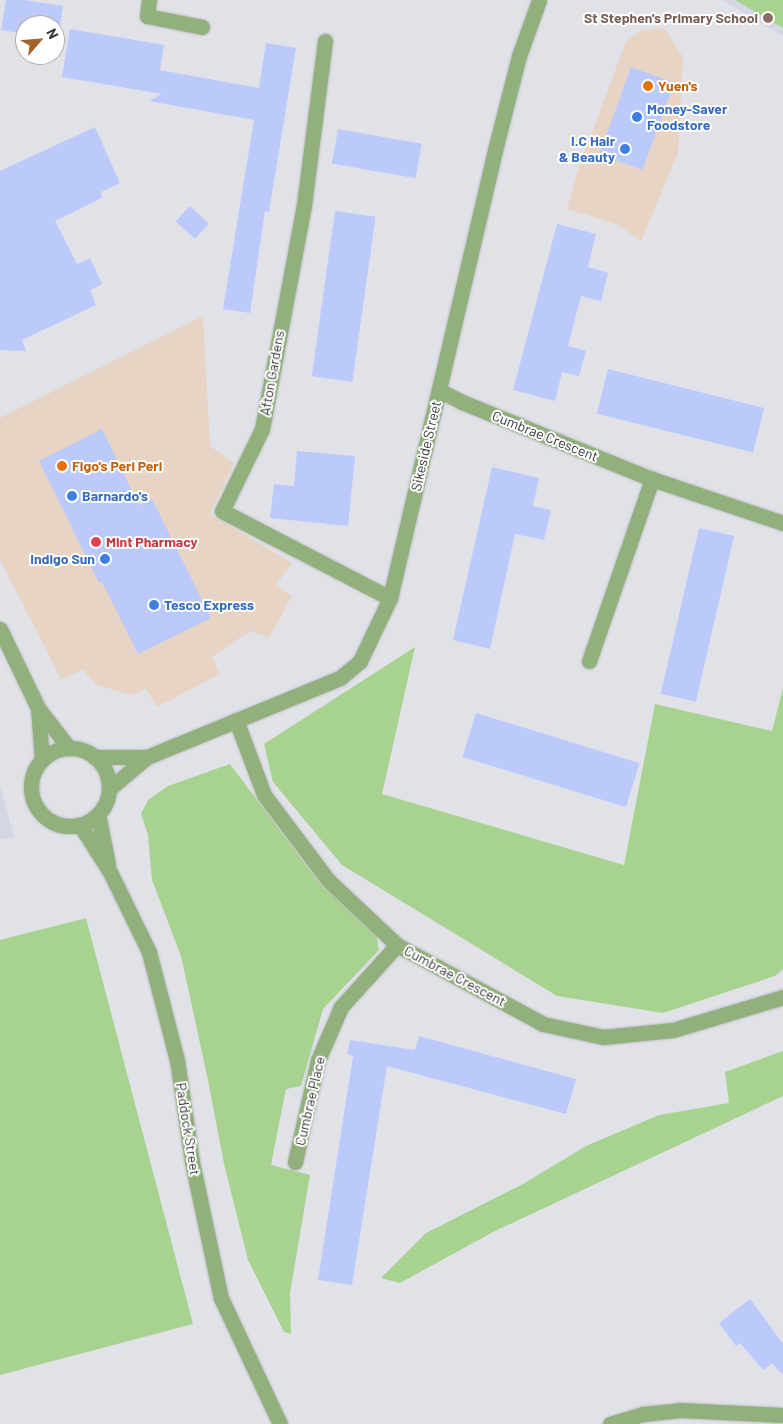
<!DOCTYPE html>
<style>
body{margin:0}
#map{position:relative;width:783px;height:1424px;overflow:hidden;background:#e0e2e8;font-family:Barlow,sans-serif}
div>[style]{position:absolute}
.commercial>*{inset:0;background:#e8d4c5}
.built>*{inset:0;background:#d3d7e3}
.green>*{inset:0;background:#a8d28f}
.building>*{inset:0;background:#bbcafb;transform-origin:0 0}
.roads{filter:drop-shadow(0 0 1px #bdbfc4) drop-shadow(0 0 1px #bdbfc4)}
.minor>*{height:15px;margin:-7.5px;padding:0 7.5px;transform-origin:7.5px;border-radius:7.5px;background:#91b07c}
.minor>.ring{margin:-7.5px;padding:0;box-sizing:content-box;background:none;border:15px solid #91b07c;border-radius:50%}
.dots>*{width:14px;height:14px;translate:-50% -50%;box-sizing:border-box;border:2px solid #fff;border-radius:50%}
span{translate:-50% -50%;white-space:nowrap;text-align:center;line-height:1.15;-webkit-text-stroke:4px #fff;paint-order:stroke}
.education-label{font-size:14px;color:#785e54;font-weight:700}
.right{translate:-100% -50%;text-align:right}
.food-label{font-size:14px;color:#c56008;font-weight:700}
.left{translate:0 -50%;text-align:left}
.shop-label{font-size:14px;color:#366cbe;font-weight:700}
.street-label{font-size:14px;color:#333436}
.health-label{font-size:14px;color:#be3a42;font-weight:700}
.north{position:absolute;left:15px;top:15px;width:50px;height:50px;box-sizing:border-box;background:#fff;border:1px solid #adaeaf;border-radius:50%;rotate:63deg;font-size:14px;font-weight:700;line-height:20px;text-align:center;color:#333436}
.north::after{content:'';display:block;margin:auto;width:18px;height:22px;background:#a3642b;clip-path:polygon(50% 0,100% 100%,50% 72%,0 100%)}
</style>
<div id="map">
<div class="commercial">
<i style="clip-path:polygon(664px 28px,683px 57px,678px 153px,641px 241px,617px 224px,567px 209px,578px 170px,626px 41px,642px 30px)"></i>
<i style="clip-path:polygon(203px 316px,210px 446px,234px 463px,210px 514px,292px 563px,276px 585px,292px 596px,269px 638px,250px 631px,212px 657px,220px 674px,157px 707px,146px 689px,131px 695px,97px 685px,83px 670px,61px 679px,0 560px,0 418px)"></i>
</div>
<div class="built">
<i style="clip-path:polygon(722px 0,783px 0,783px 36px)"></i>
<i style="clip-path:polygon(0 784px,14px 837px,0 840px)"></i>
</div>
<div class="green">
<i style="clip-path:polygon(735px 0,783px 0,783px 28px)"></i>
<i style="clip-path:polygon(415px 647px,382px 794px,624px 865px,655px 704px,772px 731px,783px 688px,783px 969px,775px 976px,663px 1013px,557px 996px,342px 865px,273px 782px,264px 744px)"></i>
<i style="clip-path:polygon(230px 764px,321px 885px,376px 933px,379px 950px,323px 1009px,301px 1086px,286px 1089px,271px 1165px,310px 1175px,290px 1293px,291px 1334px,284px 1332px,248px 1260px,224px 1164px,208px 1080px,181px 956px,152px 880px,148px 835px,141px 814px,148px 800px,168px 786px)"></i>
<i style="clip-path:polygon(86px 918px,193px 1324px,0 1375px,0 940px)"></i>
<i style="clip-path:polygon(783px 1051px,783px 1096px,495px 1231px,400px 1283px,381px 1278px,426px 1233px,523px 1184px,586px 1146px,659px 1115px,729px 1103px,725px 1072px)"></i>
</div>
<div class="building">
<i style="clip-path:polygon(6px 0,25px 0,63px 6px,58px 39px,55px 39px,55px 25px,25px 25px,25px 34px,1px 30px)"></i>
<i style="clip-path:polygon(70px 29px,164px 45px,160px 70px,259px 88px,266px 43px,296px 48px,269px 212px,265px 211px,250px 313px,223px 309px,254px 120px,149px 101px,162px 94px,62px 77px)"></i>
<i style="left:631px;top:67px;width:46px;height:93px;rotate:20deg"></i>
<i style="clip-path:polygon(95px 127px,120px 183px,101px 192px,102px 198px,55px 221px,77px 264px,90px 258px,102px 284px,90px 290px,96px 305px,22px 340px,26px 351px,0 350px,0 171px)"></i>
<i style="left:338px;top:129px;width:85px;height:35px;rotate:10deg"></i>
<i style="left:190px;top:206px;width:26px;height:21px;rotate:43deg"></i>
<i style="left:335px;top:211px;width:41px;height:167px;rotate:8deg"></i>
<i style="clip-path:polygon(557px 224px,596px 234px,588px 267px,608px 273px,601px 301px,581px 296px,568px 346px,586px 351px,579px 376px,562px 372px,555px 401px,513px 390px)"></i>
<i style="left:608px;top:369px;width:161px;height:46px;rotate:14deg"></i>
<i style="clip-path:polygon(102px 429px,139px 505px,152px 499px,211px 618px,138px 654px,102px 582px,99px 583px,39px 461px)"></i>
<i style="clip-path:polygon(297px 451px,355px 456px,348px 526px,270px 518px,274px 484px,294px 486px)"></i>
<i style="clip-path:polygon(492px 467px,539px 478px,533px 506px,551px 510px,544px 540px,515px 534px,490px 649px,453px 640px)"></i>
<i style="left:699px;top:528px;width:36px;height:170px;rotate:13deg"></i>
<i style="left:476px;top:713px;width:171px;height:46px;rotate:17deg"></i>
<i style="clip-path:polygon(419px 1036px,576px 1079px,566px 1114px,387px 1066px,352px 1285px,318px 1280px,353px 1056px,347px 1054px,350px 1040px,415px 1050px)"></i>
<i style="clip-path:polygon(750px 1299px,783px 1344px,783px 1375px,772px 1363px,763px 1370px,740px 1343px,736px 1346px,719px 1323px)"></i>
</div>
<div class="roads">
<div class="minor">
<i style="left:149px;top:0;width:16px;rotate:97deg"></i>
<i style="left:147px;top:16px;width:56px;rotate:11.3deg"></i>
<i style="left:325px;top:41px;width:165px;rotate:97.3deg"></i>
<i style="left:304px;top:205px;width:228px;rotate:100.6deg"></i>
<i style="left:262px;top:429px;width:91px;rotate:116deg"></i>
<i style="left:222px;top:511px;width:189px;rotate:27.4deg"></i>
<i style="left:439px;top:390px;width:26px;rotate:28deg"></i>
<i style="left:462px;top:402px;width:205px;rotate:22.1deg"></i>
<i style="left:652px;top:479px;width:138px;rotate:18.6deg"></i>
<i style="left:0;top:629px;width:88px;rotate:64.3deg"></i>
<i style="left:38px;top:708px;width:51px;rotate:52.2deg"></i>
<i style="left:589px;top:661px;width:193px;rotate:-70.9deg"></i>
<i style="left:38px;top:708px;width:52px;rotate:85.6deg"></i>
<i style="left:236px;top:720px;width:80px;rotate:69.5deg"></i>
<i style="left:264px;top:795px;width:106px;rotate:53deg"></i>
<i style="left:328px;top:880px;width:95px;rotate:43.3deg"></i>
<i style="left:397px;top:945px;width:166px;rotate:28.4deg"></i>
<i style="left:543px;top:1024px;width:61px;rotate:12.2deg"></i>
<i style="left:603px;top:1037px;width:70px;rotate:-5.7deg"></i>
<i style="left:673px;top:1030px;width:115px;rotate:-16.7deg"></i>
<i class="ring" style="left:31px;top:748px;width:63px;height:63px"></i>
<i style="left:94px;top:757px;width:53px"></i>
<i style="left:109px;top:789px;width:50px;rotate:-40.1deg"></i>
<i style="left:147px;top:757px;width:209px;rotate:-22.3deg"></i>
<i style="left:340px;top:678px;width:26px;rotate:-40deg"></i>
<i style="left:360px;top:661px;width:70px;rotate:-64.5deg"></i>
<i style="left:390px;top:598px;width:460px;rotate:-76.8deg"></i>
<i style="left:495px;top:150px;width:97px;rotate:-75.7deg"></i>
<i style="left:519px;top:56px;width:59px;rotate:-70.3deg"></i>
<i style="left:98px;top:814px;width:51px;rotate:78.7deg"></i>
<i style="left:80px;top:825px;width:56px;rotate:57.4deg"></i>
<i style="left:110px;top:872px;width:89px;rotate:64deg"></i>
<i style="left:149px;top:952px;width:112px;rotate:75.5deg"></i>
<i style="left:177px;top:1060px;width:103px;rotate:81.6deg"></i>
<i style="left:192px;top:1162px;width:139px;rotate:78deg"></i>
<i style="left:221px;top:1298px;width:139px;rotate:64.9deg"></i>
<i style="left:295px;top:1162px;width:105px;rotate:-77.3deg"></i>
<i style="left:318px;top:1060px;width:58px;rotate:-66.5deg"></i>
<i style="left:341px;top:1007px;width:84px;rotate:-47.9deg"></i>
<i style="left:610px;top:1424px;width:34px;rotate:-17deg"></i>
<i style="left:643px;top:1414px;width:37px;rotate:-6deg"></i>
<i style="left:680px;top:1410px;width:103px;rotate:2.8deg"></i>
</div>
</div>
<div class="dots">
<i style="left:768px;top:18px;background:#8d6e63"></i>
<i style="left:648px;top:86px;background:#e8710a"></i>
<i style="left:637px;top:117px;background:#3f7fe0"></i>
<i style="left:625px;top:149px;background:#3f7fe0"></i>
<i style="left:62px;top:466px;background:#e8710a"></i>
<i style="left:72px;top:496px;background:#3f7fe0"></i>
<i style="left:96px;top:542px;background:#e0444e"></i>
<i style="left:105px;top:559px;background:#3f7fe0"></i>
<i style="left:154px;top:605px;background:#3f7fe0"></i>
</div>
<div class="education-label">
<span class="right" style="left:758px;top:18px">St Stephen's Primary School</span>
</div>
<div class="food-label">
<span class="left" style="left:658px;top:86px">Yuen's</span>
<span class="left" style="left:72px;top:466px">Figo's Peri Peri</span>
</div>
<div class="shop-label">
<span class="left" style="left:647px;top:117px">Money-Saver<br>Foodstore</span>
<span class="right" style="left:615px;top:149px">I.C Hair<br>&amp; Beauty</span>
<span class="left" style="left:82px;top:496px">Barnardo's</span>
<span class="right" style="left:95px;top:559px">Indigo Sun</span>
<span class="left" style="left:164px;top:605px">Tesco Express</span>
</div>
<div class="street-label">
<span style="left:272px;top:373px;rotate:-80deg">Afton Gardens</span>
<span style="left:545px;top:436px;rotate:22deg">Cumbrae Crescent</span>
<span style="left:426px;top:446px;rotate:-77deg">Sikeside Street</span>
<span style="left:455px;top:976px;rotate:28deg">Cumbrae Crescent</span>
<span style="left:310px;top:1101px;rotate:-77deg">Cumbrae Place</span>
<span style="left:188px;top:1129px;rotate:81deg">Paddock Street</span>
</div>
<div class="health-label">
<span class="left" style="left:106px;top:542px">Mint Pharmacy</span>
</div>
<div class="north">N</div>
</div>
